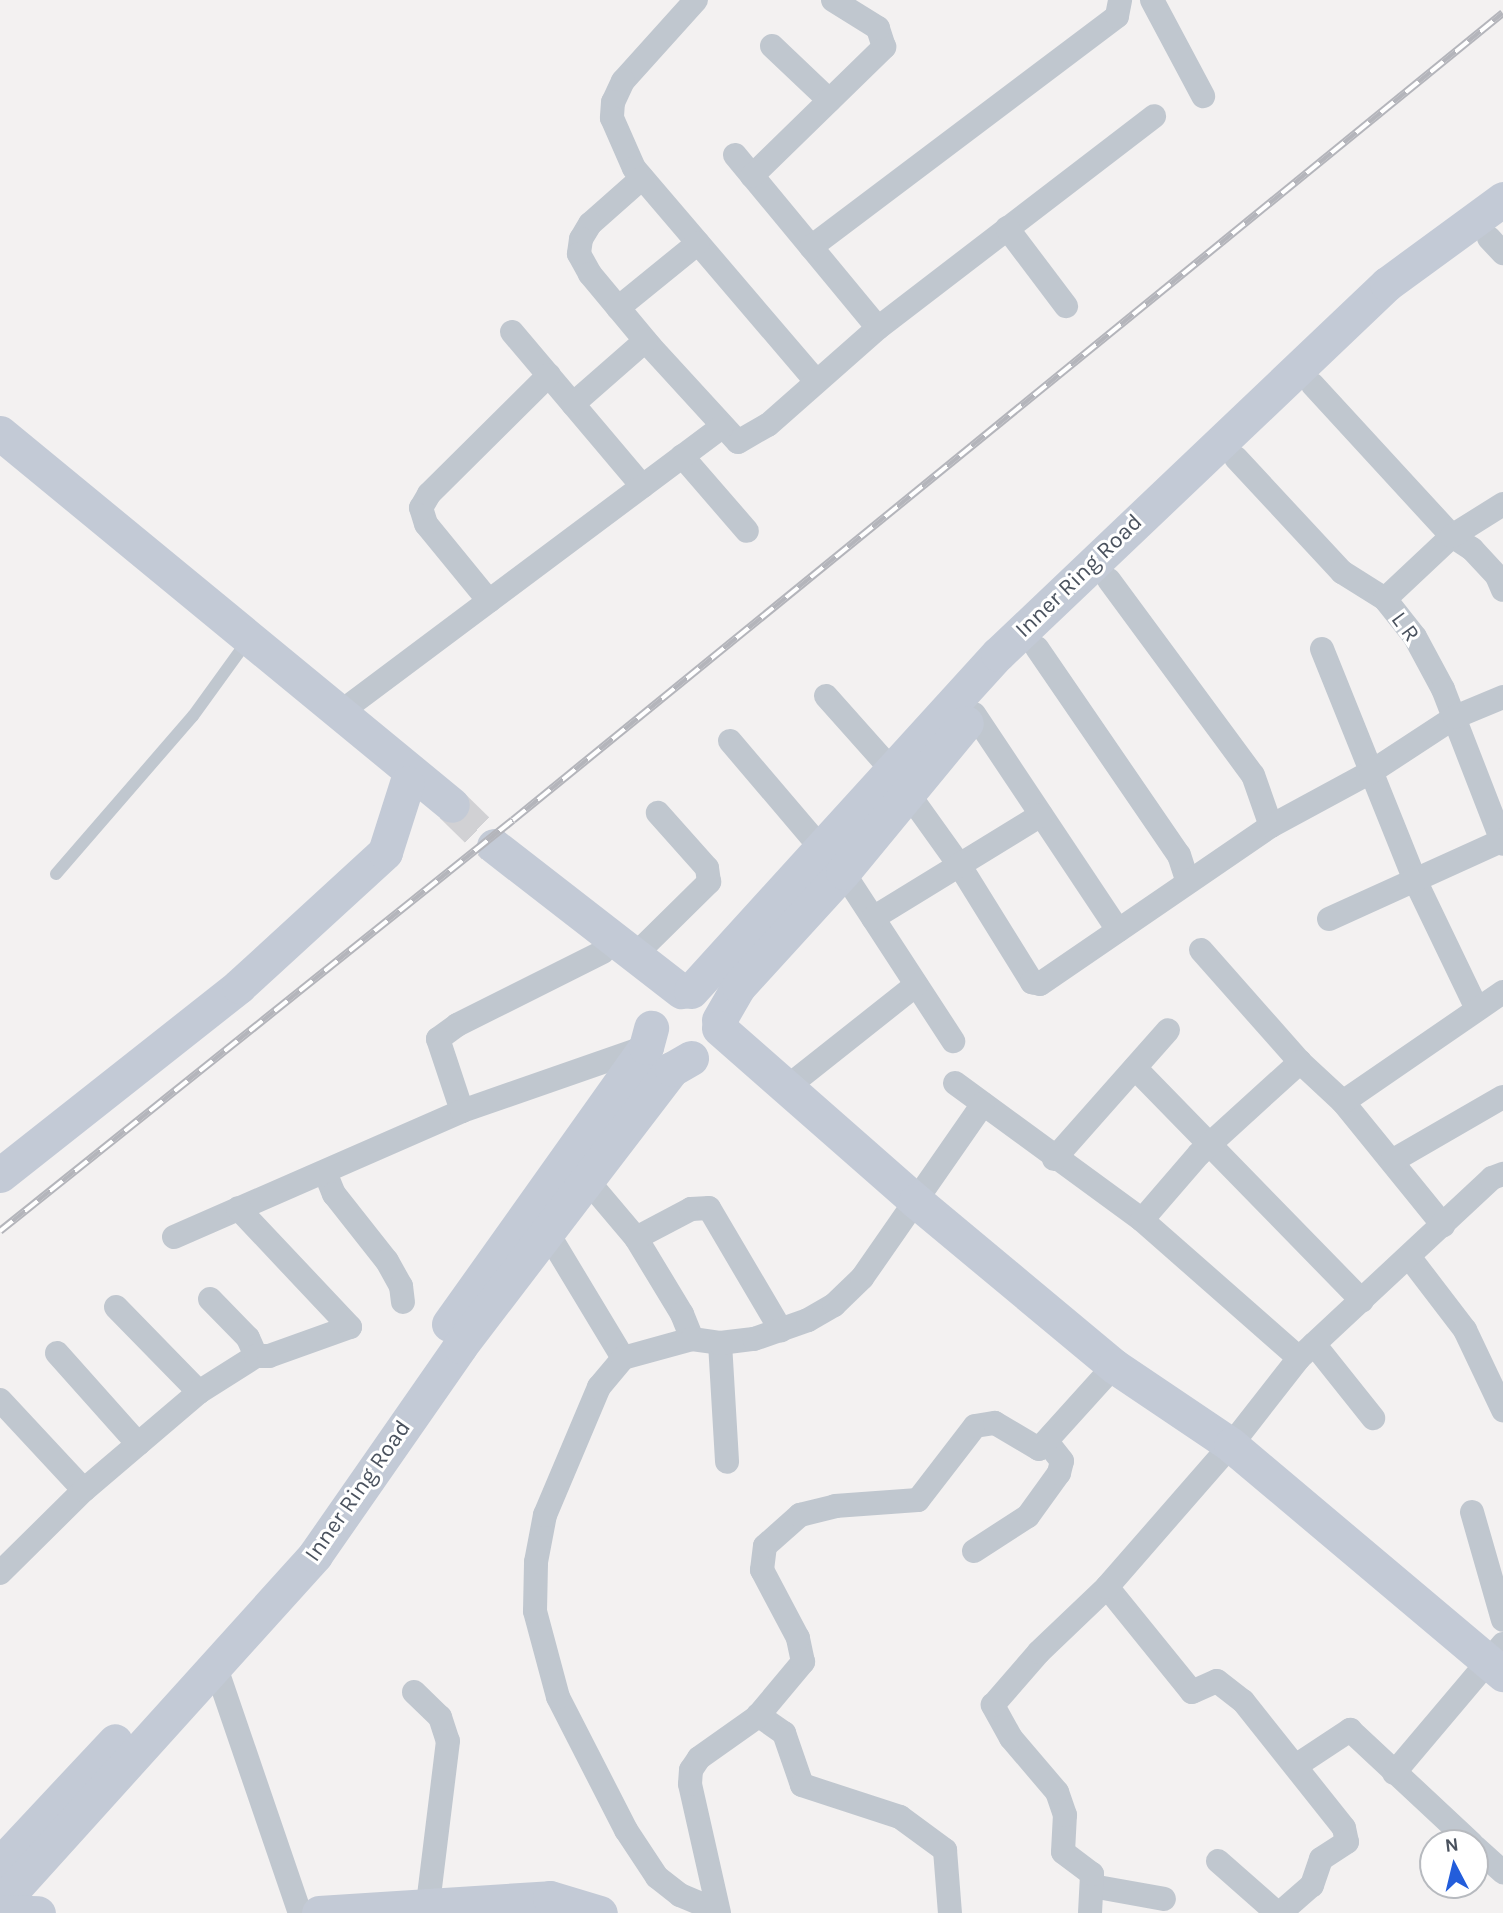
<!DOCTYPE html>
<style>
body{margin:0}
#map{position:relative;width:1503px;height:1913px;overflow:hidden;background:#f3f1f1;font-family:Karla,sans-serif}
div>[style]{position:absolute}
.secondary-tunnel>*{height:35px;margin-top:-17.5px;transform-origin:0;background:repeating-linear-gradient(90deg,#d1d1d4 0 35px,transparent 0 53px)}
.lane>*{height:12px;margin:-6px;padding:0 6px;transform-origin:6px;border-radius:6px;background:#c0c7cf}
.street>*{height:24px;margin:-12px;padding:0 12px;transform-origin:12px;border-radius:12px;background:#c0c7cf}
.secondary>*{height:35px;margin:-17.5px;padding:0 17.5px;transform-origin:17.5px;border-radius:17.5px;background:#c3cad6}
.rail>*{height:8px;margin-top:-4px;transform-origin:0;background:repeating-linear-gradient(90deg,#fff 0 16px,#b4b5bb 0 32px);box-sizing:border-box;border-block:2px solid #b4b5bb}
span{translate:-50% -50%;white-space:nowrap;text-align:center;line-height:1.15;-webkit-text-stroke:6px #fff;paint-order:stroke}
.street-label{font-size:23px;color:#4a525e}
.north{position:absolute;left:1419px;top:1829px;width:70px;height:70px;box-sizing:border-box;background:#fff;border:2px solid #b7babf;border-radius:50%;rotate:353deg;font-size:19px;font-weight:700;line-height:28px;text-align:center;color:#4a525e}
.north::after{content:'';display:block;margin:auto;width:24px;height:32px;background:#235ddb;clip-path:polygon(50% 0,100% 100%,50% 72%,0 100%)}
</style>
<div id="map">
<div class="secondary-tunnel">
<i style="left:452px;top:805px;width:59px;rotate:44.3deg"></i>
</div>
<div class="lane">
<i style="left:56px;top:874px;width:209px;rotate:-49.1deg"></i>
<i style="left:193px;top:716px;width:94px;rotate:-54.1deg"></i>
</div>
<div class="street">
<i style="left:696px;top:0;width:109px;rotate:132deg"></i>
<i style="left:623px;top:81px;width:23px;rotate:115deg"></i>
<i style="left:613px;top:102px;width:16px;rotate:94deg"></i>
<i style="left:612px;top:118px;width:55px;rotate:66.3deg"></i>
<i style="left:634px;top:168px;width:280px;rotate:49.5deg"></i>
<i style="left:1152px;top:0;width:109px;rotate:62deg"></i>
<i style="left:772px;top:46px;width:79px;rotate:43.5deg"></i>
<i style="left:735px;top:155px;width:224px;rotate:50.4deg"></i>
<i style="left:752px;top:176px;width:185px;rotate:-44.3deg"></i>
<i style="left:884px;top:47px;width:20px;rotate:-108deg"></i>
<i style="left:878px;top:28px;width:53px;rotate:-148.1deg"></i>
<i style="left:642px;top:178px;width:69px;rotate:138.5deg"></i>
<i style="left:590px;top:224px;width:17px;rotate:121deg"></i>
<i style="left:581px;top:239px;width:15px;rotate:98deg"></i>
<i style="left:579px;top:254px;width:23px;rotate:61deg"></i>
<i style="left:590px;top:274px;width:94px;rotate:50.2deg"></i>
<i style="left:650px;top:346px;width:130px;rotate:47.5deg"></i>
<i style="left:738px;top:442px;width:34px;rotate:-30deg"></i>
<i style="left:768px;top:425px;width:147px;rotate:-41.4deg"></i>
<i style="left:878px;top:328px;width:348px;rotate:-37.5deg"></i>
<i style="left:1007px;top:228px;width:98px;rotate:52.9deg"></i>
<i style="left:1489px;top:238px;width:21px;rotate:47deg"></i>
<i style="left:811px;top:247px;width:383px;rotate:-37deg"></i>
<i style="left:1117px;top:16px;width:16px;rotate:-79deg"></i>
<i style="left:618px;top:308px;width:103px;rotate:-39.1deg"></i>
<i style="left:512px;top:332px;width:202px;rotate:49.8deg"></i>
<i style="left:1313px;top:385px;width:205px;rotate:47.4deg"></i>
<i style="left:1452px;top:536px;width:24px;rotate:33deg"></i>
<i style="left:1472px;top:549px;width:37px;rotate:47deg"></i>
<i style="left:1497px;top:576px;width:15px;rotate:67deg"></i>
<i style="left:573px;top:404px;width:96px;rotate:-41.2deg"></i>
<i style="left:682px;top:456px;width:99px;rotate:49.1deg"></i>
<i style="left:1236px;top:458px;width:156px;rotate:47.1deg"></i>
<i style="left:1342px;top:572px;width:51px;rotate:32.1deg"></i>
<i style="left:1385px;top:599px;width:48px;rotate:51.7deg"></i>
<i style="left:1415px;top:637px;width:59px;rotate:61.7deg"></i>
<i style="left:1443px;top:689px;width:166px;rotate:68.8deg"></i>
<i style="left:1109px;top:580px;width:242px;rotate:53.6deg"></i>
<i style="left:1253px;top:775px;width:54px;rotate:70.6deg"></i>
<i style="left:1385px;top:599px;width:92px;rotate:-43.2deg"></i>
<i style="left:1452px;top:536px;width:60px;rotate:-32.1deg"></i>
<i style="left:489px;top:601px;width:99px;rotate:-129.3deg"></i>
<i style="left:426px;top:524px;width:17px;rotate:-107deg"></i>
<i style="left:421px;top:508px;width:16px;rotate:-60deg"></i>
<i style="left:429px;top:494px;width:169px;rotate:-44.8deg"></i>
<i style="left:1037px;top:648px;width:251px;rotate:55.6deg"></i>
<i style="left:1179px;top:855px;width:25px;rotate:72deg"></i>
<i style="left:1322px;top:649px;width:247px;rotate:68.1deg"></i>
<i style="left:1414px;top:878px;width:143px;rotate:64.3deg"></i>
<i style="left:826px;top:696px;width:99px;rotate:48.3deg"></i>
<i style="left:338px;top:714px;width:479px;rotate:-36.8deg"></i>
<i style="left:974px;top:714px;width:260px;rotate:56.3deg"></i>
<i style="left:730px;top:741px;width:140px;rotate:49.6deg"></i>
<i style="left:907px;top:792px;width:91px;rotate:54.4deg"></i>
<i style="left:960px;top:866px;width:137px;rotate:58.2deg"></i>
<i style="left:1032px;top:982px;width:8px;rotate:14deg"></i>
<i style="left:1040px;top:984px;width:280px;rotate:-34.4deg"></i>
<i style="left:1271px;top:826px;width:114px;rotate:-28.4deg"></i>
<i style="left:1371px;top:772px;width:100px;rotate:-33.2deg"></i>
<i style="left:1455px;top:717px;width:52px;rotate:-22.6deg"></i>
<i style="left:843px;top:872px;width:202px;rotate:56.9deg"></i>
<i style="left:873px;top:918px;width:197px;rotate:-31.5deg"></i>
<i style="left:1329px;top:919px;width:191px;rotate:-24.4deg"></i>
<i style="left:1201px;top:950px;width:149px;rotate:48.5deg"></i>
<i style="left:1300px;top:1062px;width:59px;rotate:42.9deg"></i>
<i style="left:1343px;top:1102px;width:159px;rotate:50.9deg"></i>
<i style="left:636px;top:954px;width:103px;rotate:-44.6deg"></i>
<i style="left:709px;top:882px;width:14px;rotate:-98deg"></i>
<i style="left:707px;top:868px;width:74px;rotate:-131.7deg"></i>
<i style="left:1135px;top:1068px;width:325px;rotate:45.7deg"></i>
<i style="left:955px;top:1083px;width:232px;rotate:36.2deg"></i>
<i style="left:1142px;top:1220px;width:209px;rotate:41.3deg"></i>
<i style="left:786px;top:1088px;width:166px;rotate:-38.4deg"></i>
<i style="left:1343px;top:1102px;width:194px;rotate:-34.5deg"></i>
<i style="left:462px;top:1111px;width:76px;rotate:-108.4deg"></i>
<i style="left:438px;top:1039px;width:24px;rotate:-36deg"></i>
<i style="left:457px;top:1025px;width:163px;rotate:-26.6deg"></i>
<i style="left:1054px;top:1159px;width:172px;rotate:-48.5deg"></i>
<i style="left:1392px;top:1161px;width:128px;rotate:-30deg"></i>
<i style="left:325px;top:1172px;width:24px;rotate:68deg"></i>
<i style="left:334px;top:1194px;width:85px;rotate:51.7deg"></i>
<i style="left:387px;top:1261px;width:29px;rotate:61deg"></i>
<i style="left:401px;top:1286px;width:16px;rotate:83deg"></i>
<i style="left:587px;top:1180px;width:76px;rotate:49.8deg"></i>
<i style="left:636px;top:1238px;width:89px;rotate:58.8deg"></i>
<i style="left:682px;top:1314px;width:27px;rotate:68deg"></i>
<i style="left:1142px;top:1220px;width:87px;rotate:-49.2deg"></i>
<i style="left:1199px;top:1154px;width:137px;rotate:-42.3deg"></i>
<i style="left:547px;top:1232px;width:147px;rotate:58.9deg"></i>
<i style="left:174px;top:1237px;width:314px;rotate:-23.6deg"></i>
<i style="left:462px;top:1111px;width:195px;rotate:-19.2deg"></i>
<i style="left:636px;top:1238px;width:62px;rotate:-27.8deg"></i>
<i style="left:691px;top:1209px;width:18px;rotate:-3deg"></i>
<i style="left:709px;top:1208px;width:142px;rotate:59.5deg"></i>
<i style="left:1410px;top:1258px;width:91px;rotate:52.6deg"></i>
<i style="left:1465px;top:1330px;width:89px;rotate:64.6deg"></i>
<i style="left:210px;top:1299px;width:54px;rotate:45.7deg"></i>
<i style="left:248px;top:1338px;width:20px;rotate:66deg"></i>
<i style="left:116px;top:1307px;width:119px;rotate:45.7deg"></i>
<i style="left:720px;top:1343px;width:119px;rotate:86.6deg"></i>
<i style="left:1314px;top:1344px;width:95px;rotate:51.4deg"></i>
<i style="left:57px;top:1353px;width:122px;rotate:48.3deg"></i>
<i style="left:0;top:1400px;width:123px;rotate:47deg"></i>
<i style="left:1472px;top:1512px;width:112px;rotate:74deg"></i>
<i style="left:974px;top:1551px;width:64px;rotate:-32.9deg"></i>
<i style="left:1028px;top:1516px;width:53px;rotate:-54.2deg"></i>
<i style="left:1059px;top:1473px;width:12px;rotate:-76deg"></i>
<i style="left:1062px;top:1461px;width:23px;rotate:-128deg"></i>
<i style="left:0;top:1573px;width:118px;rotate:-44.7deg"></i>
<i style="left:84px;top:1490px;width:151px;rotate:-40.4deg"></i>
<i style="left:199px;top:1392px;width:67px;rotate:-32.3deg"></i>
<i style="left:256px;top:1356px;width:13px"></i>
<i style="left:269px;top:1356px;width:86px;rotate:-19.7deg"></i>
<i style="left:350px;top:1327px;width:163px;rotate:-133.3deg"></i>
<i style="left:1107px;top:1587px;width:135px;rotate:51deg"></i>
<i style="left:1192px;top:1692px;width:27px;rotate:-24deg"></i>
<i style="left:1217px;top:1681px;width:33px;rotate:38deg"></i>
<i style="left:1243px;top:1701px;width:162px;rotate:51.5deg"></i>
<i style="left:1344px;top:1828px;width:14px;rotate:78deg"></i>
<i style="left:1347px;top:1842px;width:31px;rotate:147deg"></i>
<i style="left:1321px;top:1859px;width:28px;rotate:109deg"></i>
<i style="left:1312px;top:1885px;width:43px;rotate:138.8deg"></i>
<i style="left:215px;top:1665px;width:262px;rotate:71.1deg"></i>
<i style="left:414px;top:1692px;width:36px;rotate:44deg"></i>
<i style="left:440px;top:1717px;width:25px;rotate:72deg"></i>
<i style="left:448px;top:1741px;width:165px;rotate:97deg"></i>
<i style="left:758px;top:1715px;width:32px;rotate:35deg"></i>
<i style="left:784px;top:1733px;width:55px;rotate:70.9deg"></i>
<i style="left:802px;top:1785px;width:103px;rotate:18.1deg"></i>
<i style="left:900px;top:1817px;width:56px;rotate:36.3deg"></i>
<i style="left:945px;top:1850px;width:63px;rotate:85.5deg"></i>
<i style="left:1297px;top:1765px;width:64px;rotate:-33.4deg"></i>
<i style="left:1350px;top:1730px;width:166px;rotate:43deg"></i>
<i style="left:1394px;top:1773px;width:169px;rotate:-49.8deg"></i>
<i style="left:1475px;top:1847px;width:38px;rotate:42deg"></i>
<i style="left:1218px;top:1861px;width:79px;rotate:41.4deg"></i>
<i style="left:1092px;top:1886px;width:73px;rotate:10.2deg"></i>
<i style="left:718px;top:1911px;width:41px;rotate:-157.2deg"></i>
<i style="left:680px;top:1895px;width:29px;rotate:-142deg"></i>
<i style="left:657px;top:1877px;width:56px;rotate:-123.4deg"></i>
<i style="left:626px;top:1830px;width:149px;rotate:-117.1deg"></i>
<i style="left:558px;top:1697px;width:89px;rotate:-105deg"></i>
<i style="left:535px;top:1611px;width:49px;rotate:-88.8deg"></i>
<i style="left:536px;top:1562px;width:48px;rotate:-79.2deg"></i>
<i style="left:545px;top:1515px;width:139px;rotate:-67.1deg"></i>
<i style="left:599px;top:1387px;width:38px;rotate:-50deg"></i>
<i style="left:623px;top:1358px;width:72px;rotate:-15.4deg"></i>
<i style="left:692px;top:1339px;width:28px;rotate:8deg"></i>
<i style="left:720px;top:1343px;width:34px;rotate:-7deg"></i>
<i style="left:754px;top:1339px;width:57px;rotate:-19.4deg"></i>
<i style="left:808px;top:1320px;width:30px;rotate:-30deg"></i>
<i style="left:834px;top:1305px;width:39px;rotate:-44deg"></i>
<i style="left:862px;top:1278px;width:212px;rotate:-55.2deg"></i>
<i style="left:719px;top:1913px;width:132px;rotate:-102.7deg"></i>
<i style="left:690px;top:1784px;width:14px;rotate:-86deg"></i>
<i style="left:691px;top:1770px;width:14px;rotate:-56deg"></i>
<i style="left:699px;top:1758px;width:71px;rotate:-35.3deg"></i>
<i style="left:757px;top:1717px;width:72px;rotate:-50.1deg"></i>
<i style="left:803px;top:1662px;width:25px;rotate:-102deg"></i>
<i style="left:798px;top:1638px;width:77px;rotate:-117.9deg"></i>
<i style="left:762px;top:1570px;width:24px;rotate:-83deg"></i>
<i style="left:765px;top:1546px;width:47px;rotate:-41.5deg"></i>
<i style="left:800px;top:1515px;width:36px;rotate:-14deg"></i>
<i style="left:835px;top:1506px;width:83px;rotate:-4.1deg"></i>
<i style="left:918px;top:1500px;width:93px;rotate:-52.4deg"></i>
<i style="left:975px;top:1426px;width:20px;rotate:-9deg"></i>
<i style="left:995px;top:1423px;width:51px;rotate:30.6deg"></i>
<i style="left:1039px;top:1449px;width:112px;rotate:-47.9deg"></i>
<i style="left:1090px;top:1913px;width:39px;rotate:-87deg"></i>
<i style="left:1092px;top:1874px;width:36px;rotate:-143deg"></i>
<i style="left:1063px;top:1852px;width:37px;rotate:-87deg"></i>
<i style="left:1065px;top:1815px;width:24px;rotate:-109deg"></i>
<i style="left:1057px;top:1792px;width:71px;rotate:-130.4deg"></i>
<i style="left:1011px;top:1738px;width:38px;rotate:-119deg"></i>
<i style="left:993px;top:1705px;width:70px;rotate:-49deg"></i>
<i style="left:1039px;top:1652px;width:94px;rotate:-43.7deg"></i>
<i style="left:1107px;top:1587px;width:189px;rotate:-48.9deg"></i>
<i style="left:1231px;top:1445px;width:110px;rotate:-52deg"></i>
<i style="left:1299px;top:1358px;width:264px;rotate:-43deg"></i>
<i style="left:1492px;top:1178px;width:12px;rotate:-20deg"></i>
</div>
<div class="secondary">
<i style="left:0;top:433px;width:585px;rotate:39.45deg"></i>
<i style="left:494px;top:846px;width:237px;rotate:37.8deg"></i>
<i style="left:691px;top:991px;width:456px;rotate:-47.7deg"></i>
<i style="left:998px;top:654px;width:537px;rotate:-43.57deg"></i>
<i style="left:1387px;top:284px;width:144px;rotate:-36.2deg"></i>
<i style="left:719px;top:1020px;width:39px;rotate:-60deg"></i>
<i style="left:739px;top:986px;width:154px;rotate:-47.6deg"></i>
<i style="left:843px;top:872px;width:193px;rotate:-50.5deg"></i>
<i style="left:719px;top:1028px;width:262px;rotate:41.3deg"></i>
<i style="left:916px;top:1201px;width:258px;rotate:39.8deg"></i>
<i style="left:1114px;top:1366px;width:141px;rotate:34deg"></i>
<i style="left:1231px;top:1445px;width:356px;rotate:40.1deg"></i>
<i style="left:0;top:1175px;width:305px;rotate:-38.3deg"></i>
<i style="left:239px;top:986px;width:198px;rotate:-42.5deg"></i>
<i style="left:385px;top:852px;width:72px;rotate:-72.3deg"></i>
<i style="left:449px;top:1324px;width:340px;rotate:-54.6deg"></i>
<i style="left:646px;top:1047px;width:20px;rotate:-75deg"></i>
<i style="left:0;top:1864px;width:168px;rotate:-46.9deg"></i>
<i style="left:0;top:1904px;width:470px;rotate:-47.9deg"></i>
<i style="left:315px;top:1555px;width:254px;rotate:-55.2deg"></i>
<i style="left:460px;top:1346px;width:349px;rotate:-52.6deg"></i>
<i style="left:672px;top:1069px;width:22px;rotate:-30deg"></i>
<i style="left:0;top:1912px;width:38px;rotate:2deg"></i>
<i style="left:319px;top:1913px;width:231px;rotate:-3.7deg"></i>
<i style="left:550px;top:1898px;width:52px;rotate:16.7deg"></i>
</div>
<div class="rail">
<i style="left:0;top:1231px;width:657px;rotate:-38.7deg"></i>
<i style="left:513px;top:820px;width:1277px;rotate:-39.19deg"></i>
</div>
<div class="street-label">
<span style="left:1079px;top:576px;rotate:-44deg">Inner Ring Road</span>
<span style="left:1405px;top:627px;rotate:54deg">L R</span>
<span style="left:358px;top:1491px;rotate:-55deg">Inner Ring Road</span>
</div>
<div class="north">N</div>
</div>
